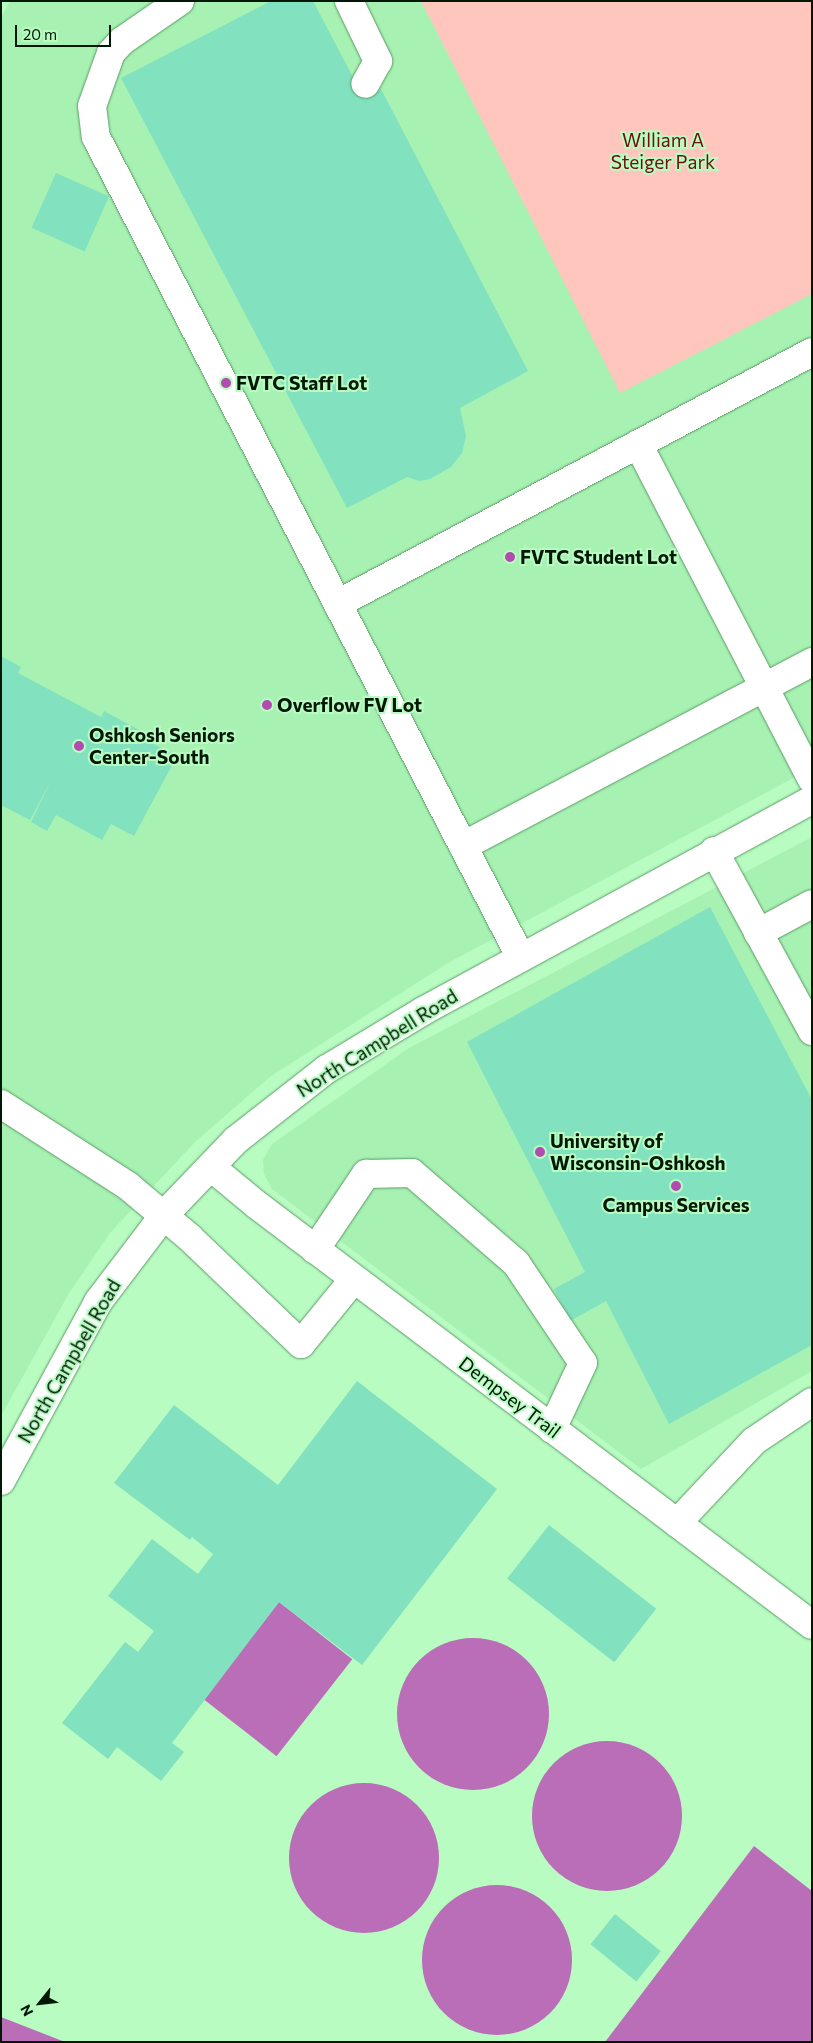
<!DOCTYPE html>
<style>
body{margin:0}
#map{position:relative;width:813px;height:2043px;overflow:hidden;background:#b8fcc2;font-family:Commissioner,sans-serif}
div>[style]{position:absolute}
.built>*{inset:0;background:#a7f1b2}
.green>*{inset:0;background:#fec6bd}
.water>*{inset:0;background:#ba6eb7;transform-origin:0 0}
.round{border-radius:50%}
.building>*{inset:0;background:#82e1bf;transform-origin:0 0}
.roads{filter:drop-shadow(0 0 1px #5b9b66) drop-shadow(0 0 1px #5b9b66)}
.minor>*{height:28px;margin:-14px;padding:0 14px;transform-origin:14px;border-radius:14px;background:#fff}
.dots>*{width:14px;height:14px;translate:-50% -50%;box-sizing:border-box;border:2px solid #b8fcc2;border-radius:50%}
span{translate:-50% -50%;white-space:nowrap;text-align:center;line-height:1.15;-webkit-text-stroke:4px #b8fcc2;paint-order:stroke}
.park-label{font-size:19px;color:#710f0c}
.poi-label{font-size:19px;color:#001805;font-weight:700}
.left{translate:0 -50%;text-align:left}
.street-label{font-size:19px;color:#001805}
.frame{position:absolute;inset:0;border:2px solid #001805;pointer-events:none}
.north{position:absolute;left:15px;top:1978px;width:50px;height:50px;-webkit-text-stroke:4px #b8fcc2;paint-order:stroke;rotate:241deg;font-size:14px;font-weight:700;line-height:20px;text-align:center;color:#001805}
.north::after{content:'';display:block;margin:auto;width:18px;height:22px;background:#001805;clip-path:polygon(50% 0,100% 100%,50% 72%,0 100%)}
.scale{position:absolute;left:15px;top:25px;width:96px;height:22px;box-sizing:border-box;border:2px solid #001805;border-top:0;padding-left:6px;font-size:15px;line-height:18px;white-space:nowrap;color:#001805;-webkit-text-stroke:4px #b8fcc2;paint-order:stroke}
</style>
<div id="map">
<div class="built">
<i style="clip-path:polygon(10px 1px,812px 1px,812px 768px,448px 963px,271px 1076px,195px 1142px,110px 1233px,68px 1295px,1px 1416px,1px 18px)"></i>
<i style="clip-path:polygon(812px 837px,812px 1371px,641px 1469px,272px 1189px,264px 1174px,263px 1160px,272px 1144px,409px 1048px)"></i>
</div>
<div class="green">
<i style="clip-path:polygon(421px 1px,812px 1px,812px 294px,620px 393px)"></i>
</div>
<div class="water">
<i style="left:279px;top:1602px;width:93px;height:123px;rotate:38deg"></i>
<i class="round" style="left:397px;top:1638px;width:152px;height:152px"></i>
<i class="round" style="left:532px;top:1741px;width:150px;height:150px"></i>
<i class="round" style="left:289px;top:1783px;width:150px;height:150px"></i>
<i style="clip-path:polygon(754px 1846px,812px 1891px,812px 2042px,605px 2042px)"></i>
<i class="round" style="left:422px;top:1885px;width:150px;height:150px"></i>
<i style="clip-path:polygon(1px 2017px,65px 2042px,1px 2042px)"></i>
</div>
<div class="building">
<i style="clip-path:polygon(271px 1px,313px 1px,364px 98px,381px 89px,528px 371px,460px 408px,466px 436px,462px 453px,451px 467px,430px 479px,419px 481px,407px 477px,347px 508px,121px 78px)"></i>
<i style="left:56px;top:173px;width:58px;height:60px;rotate:24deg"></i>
<i style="clip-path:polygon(1px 656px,21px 667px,18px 673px,101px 717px,104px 711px,141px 731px,138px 736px,177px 756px,134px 836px,111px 824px,102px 840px,56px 815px,47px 831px,31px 822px,51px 781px,30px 820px,1px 805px)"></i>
<i style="clip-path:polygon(710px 907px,812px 1100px,812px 1345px,669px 1424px,606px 1301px,570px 1321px,554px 1289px,585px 1272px,467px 1042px)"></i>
<i style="clip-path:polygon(357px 1381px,497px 1489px,362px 1665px,279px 1602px,172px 1743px,184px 1752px,161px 1781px,117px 1747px,108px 1759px,62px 1723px,125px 1642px,138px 1652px,154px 1631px,108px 1596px,152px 1539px,198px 1574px,213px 1554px,192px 1537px,190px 1540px,114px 1483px,174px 1405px,278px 1485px)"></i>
<i style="left:549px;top:1525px;width:136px;height:68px;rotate:38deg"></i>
<i style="left:615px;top:1914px;width:59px;height:39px;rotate:39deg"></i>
</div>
<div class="roads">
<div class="minor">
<i style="left:180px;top:1px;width:70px;rotate:145.4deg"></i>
<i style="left:122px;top:41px;width:16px;rotate:133deg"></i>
<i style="left:111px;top:53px;width:56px;rotate:109.7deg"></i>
<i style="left:92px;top:106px;width:31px;rotate:83deg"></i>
<i style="left:96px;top:137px;width:924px;rotate:62.63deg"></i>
<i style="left:349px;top:1px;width:67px;rotate:64.2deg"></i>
<i style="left:378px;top:61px;width:26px;rotate:119deg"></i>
<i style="left:638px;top:444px;width:377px;rotate:62.6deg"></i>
<i style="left:339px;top:603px;width:535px;rotate:-27.95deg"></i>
<i style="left:463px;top:846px;width:395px;rotate:-27.8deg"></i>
<i style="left:714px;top:851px;width:205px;rotate:61.4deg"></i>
<i style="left:758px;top:933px;width:61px;rotate:-28.2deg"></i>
<i style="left:1px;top:1104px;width:151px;rotate:32.8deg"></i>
<i style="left:128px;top:1186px;width:80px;rotate:39.9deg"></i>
<i style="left:189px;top:1237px;width:155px;rotate:43.7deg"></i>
<i style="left:301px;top:1344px;width:84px;rotate:-50.8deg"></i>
<i style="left:211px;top:1167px;width:60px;rotate:39.6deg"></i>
<i style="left:257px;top:1205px;width:696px;rotate:37.12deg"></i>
<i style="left:315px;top:1250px;width:92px;rotate:-56.1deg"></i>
<i style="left:366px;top:1174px;width:46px;rotate:-1.2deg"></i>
<i style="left:412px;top:1173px;width:138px;rotate:40.9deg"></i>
<i style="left:516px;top:1263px;width:120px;rotate:56.2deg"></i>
<i style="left:583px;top:1363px;width:73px;rotate:115.2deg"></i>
<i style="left:1px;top:1481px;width:204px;rotate:-61.5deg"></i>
<i style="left:98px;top:1302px;width:109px;rotate:-52.8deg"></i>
<i style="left:164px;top:1215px;width:104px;rotate:-46.2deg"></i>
<i style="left:236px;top:1140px;width:115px;rotate:-38deg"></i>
<i style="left:327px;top:1069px;width:112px;rotate:-31.1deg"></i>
<i style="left:423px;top:1011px;width:443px;rotate:-28.5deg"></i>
<i style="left:677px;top:1523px;width:112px;rotate:-46.8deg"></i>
<i style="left:754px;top:1441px;width:70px;rotate:-33.9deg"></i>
</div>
</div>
<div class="dots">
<i style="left:226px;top:383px;background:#b14baf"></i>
<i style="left:510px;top:557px;background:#b14baf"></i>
<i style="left:267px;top:705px;background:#b14baf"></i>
<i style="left:79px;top:746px;background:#b14baf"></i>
<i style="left:540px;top:1152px;background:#b14baf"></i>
<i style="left:676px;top:1186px;background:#b14baf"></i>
</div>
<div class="park-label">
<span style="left:663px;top:151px">William A<br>Steiger Park</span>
</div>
<div class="poi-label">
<span class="left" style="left:236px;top:383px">FVTC Staff Lot</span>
<span class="left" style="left:520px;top:557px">FVTC Student Lot</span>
<span class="left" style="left:277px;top:705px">Overflow FV Lot</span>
<span class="left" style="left:89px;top:746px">Oshkosh Seniors<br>Center-South</span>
<span class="left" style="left:550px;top:1152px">University of<br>Wisconsin-Oshkosh</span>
<span style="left:676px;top:1205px">Campus Services</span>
</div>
<div class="street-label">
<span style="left:377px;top:1043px;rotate:-32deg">North Campbell Road</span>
<span style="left:69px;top:1361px;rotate:-60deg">North Campbell Road</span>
<span style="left:510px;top:1397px;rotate:37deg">Dempsey Trail</span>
</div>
<div class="frame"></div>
<div class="north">N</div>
<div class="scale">20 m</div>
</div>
